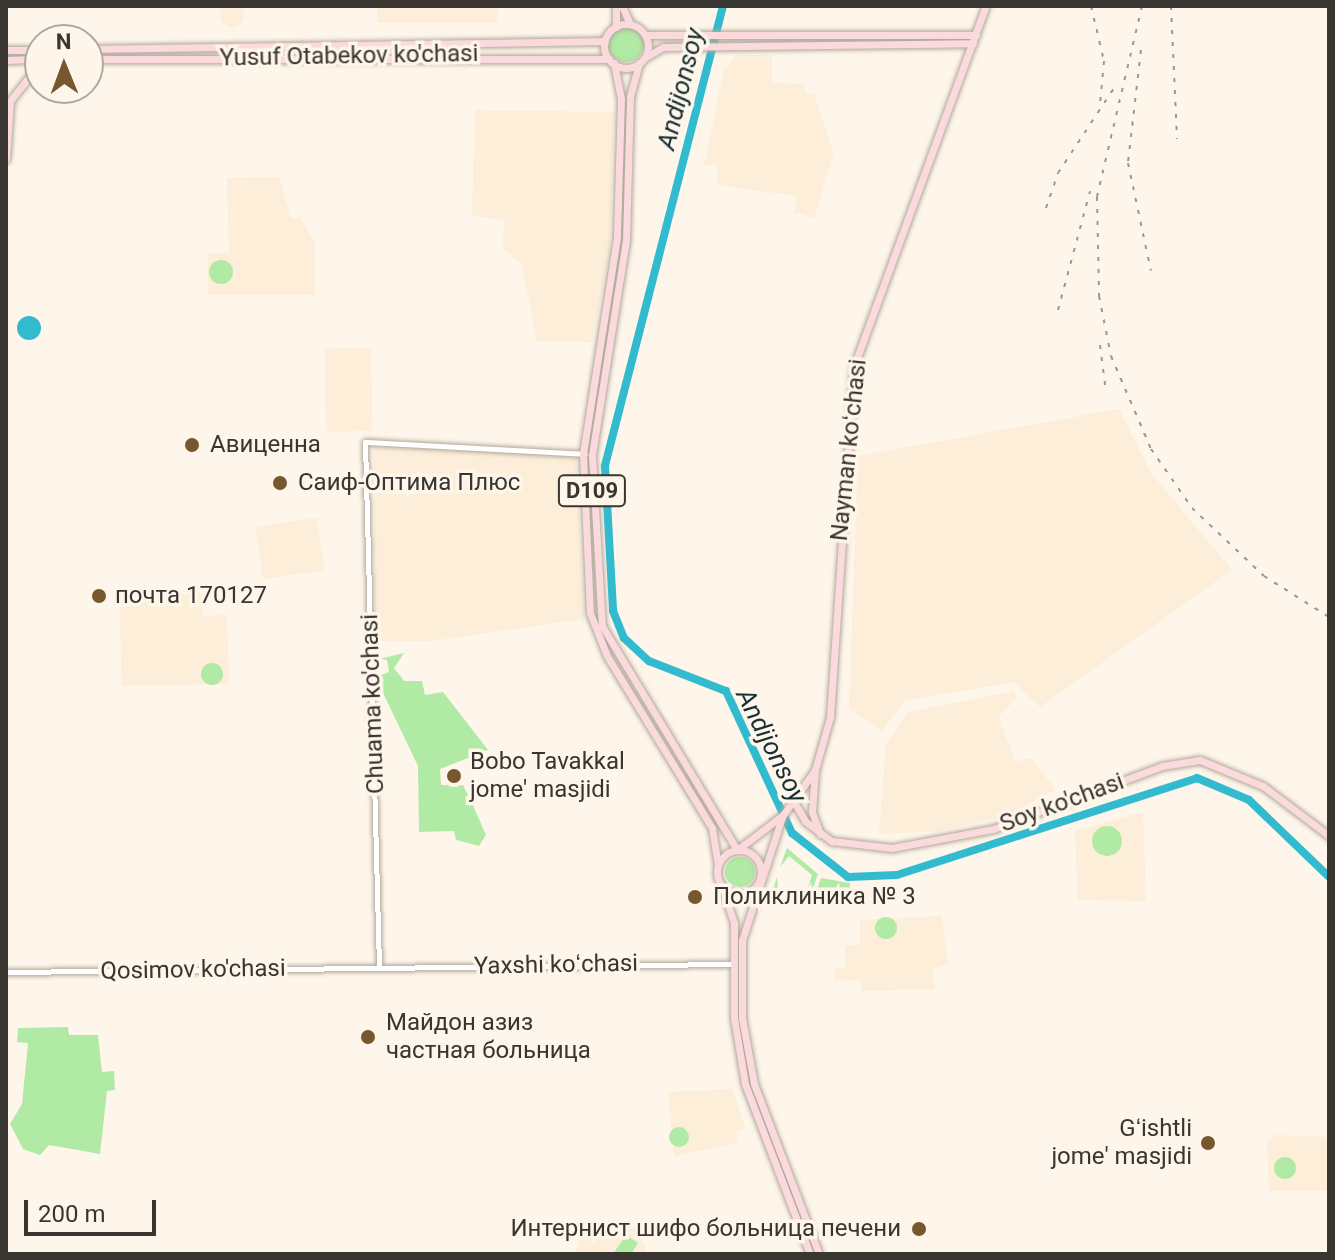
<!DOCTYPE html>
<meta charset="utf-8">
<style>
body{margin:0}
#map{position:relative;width:1335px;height:1260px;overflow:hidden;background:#fef6ea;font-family:Roboto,sans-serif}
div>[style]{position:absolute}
.built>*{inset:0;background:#fceed8;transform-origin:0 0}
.round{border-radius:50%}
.green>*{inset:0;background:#b1eaa5}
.water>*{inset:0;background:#32bbcf}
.river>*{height:8px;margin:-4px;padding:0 4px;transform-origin:4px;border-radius:4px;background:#32bbcf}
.roads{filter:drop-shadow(0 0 2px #b1a89b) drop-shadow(0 0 2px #b1a89b)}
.minor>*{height:5px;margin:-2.5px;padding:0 2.5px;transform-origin:2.5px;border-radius:2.5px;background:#fff}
.major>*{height:7px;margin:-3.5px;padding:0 3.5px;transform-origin:3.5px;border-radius:3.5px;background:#fadadc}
.major>.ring{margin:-3.5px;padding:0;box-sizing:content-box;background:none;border:7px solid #fadadc;border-radius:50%}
.rail>*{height:2px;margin-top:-1px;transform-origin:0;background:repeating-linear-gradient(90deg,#9d978e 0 4px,transparent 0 12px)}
.dots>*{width:22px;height:22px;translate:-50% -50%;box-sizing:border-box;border:4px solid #fef6ea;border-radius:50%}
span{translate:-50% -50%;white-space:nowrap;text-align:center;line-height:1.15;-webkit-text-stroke:7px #fef6ea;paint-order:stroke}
.shield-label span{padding:2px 6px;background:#fef6ea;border:2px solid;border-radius:6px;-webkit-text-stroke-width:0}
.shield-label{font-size:22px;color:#393530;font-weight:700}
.street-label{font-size:24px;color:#393530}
.poi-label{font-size:24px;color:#393530}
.left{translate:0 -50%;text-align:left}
.right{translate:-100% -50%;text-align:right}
.water-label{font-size:26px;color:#182f33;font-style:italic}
.frame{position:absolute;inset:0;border:8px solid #393530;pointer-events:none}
.north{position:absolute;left:24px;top:24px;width:80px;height:80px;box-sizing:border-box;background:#fef6ea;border:2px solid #afa9a0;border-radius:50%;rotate:359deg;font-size:22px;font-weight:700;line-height:32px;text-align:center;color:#393530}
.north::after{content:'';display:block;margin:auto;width:28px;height:36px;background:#77572d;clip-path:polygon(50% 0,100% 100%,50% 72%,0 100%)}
.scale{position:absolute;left:24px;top:1200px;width:132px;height:36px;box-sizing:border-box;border:4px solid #393530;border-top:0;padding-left:10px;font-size:24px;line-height:28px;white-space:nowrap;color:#393530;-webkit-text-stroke:6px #fef6ea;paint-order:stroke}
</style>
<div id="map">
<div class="built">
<i class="round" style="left:220px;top:3px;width:24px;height:24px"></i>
<i style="left:377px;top:6px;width:121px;height:17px"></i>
<i style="clip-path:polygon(737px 55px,772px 55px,772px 83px,804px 84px,806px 94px,814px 93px,834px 153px,814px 218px,794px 212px,797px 196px,717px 185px,717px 165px,704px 165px,724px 70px)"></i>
<i style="clip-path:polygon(475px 110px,614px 112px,610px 246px,592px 342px,537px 341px,521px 263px,502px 248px,505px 220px,472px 216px)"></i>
<i style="clip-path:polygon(279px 177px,291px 218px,300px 218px,314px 240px,315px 295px,208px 295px,208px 253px,229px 253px,227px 178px)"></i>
<i style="left:371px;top:348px;width:83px;height:46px;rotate:89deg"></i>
<i style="clip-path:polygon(1119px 409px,1151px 473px,1232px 570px,1040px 707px,1014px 682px,905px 700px,882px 731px,849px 709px,858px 456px)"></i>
<i style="clip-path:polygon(374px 445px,576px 456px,584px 619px,432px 641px,375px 641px)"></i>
<i style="left:317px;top:518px;width:53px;height:62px;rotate:82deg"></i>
<i style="clip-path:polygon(202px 594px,202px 616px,227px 615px,229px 684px,122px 686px,119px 595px)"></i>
<i style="clip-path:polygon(1014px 691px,1016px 699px,999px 716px,1015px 762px,1031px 758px,1056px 790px,1005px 816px,940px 831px,879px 834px,886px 744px,908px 712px)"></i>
<i style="clip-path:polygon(1143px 812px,1146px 901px,1078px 900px,1075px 831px)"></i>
<i style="clip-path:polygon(942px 916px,948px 964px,933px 969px,935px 989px,861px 991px,861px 980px,835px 981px,835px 968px,846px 967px,845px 946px,860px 945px,860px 920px)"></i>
<i style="clip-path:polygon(732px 1089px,745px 1128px,735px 1132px,739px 1143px,674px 1156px,668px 1092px)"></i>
<i style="clip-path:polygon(1275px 1135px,1329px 1137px,1329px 1191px,1269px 1191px,1267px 1143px)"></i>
<i style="clip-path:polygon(635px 1227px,648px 1254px,575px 1254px,580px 1240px)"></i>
</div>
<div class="green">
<i class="round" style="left:608px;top:26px;width:36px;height:36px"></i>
<i class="round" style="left:209px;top:260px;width:24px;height:24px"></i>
<i style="clip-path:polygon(404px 653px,394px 668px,404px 681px,422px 681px,425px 695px,443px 692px,488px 750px,440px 769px,441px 785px,463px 785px,471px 801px,486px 835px,479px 846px,456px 840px,454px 831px,419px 832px,418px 766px,383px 693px,381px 675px,389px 672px,387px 660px,379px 659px)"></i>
<i class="round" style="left:201px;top:663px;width:22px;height:22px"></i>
<i class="round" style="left:1092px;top:826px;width:30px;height:30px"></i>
<i style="clip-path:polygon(787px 848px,818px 874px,811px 893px,772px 893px,777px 877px,778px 889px,808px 888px,812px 875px,789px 856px,780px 867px)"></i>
<i class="round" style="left:725px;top:857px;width:30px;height:30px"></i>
<i style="clip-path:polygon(821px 878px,850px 883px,850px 896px,815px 895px)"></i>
<i class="round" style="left:875px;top:917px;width:22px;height:22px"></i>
<i style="clip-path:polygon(68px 1027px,69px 1035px,98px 1035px,102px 1072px,114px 1071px,115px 1090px,107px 1091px,100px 1154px,49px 1145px,40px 1155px,23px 1149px,10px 1124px,22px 1104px,28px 1043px,17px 1042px,18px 1028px)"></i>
<i class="round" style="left:669px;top:1127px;width:20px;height:20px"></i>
<i class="round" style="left:1274px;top:1157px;width:22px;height:22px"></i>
<i style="clip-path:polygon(626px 1235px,638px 1243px,631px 1254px,613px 1254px)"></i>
</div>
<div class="water">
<i class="round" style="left:17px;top:316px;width:24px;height:24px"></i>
</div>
<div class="river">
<i style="left:723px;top:6px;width:475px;rotate:104.4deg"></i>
<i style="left:605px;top:466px;width:145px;rotate:86.8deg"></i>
<i style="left:613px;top:611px;width:29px;rotate:68deg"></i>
<i style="left:624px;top:638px;width:34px;rotate:43deg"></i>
<i style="left:649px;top:661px;width:83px;rotate:21.3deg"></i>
<i style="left:726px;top:691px;width:157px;rotate:65.1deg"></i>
<i style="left:792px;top:833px;width:71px;rotate:38.2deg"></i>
<i style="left:848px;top:877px;width:49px;rotate:-2.3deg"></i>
<i style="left:897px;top:875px;width:315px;rotate:-17.9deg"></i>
<i style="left:1197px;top:778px;width:56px;rotate:22.9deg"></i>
<i style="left:1249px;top:800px;width:111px;rotate:43.9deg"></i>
</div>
<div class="roads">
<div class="minor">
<i style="left:379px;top:967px;width:525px;rotate:-91.53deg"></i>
<i style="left:365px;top:442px;width:220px;rotate:3.1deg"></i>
<i style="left:6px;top:972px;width:727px;rotate:-0.63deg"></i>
</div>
<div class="major">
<i style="left:622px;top:6px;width:20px;rotate:66deg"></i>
<i class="ring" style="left:604px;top:24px;width:37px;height:37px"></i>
<i style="left:616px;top:27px;width:21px;rotate:-90deg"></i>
<i style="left:646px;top:35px;width:330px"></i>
<i style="left:88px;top:49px;width:517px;rotate:-0.89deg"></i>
<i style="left:6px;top:50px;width:34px"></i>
<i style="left:644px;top:58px;width:22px;rotate:-30deg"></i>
<i style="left:663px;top:47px;width:310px;rotate:-0.7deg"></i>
<i style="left:88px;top:59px;width:521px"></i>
<i style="left:6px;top:60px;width:34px;rotate:-2deg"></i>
<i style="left:614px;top:63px;width:37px;rotate:79deg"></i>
<i style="left:621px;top:99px;width:138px;rotate:91.7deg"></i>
<i style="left:617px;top:237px;width:220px;rotate:98.9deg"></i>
<i style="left:583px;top:454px;width:159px;rotate:87.5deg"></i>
<i style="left:590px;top:613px;width:46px;rotate:68.4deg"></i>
<i style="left:607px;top:656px;width:202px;rotate:58.6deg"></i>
<i style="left:712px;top:828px;width:36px;rotate:81deg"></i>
<i style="left:639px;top:63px;width:35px;rotate:105deg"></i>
<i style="left:630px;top:97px;width:143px;rotate:91.6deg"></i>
<i style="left:626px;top:240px;width:218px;rotate:99deg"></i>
<i style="left:592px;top:455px;width:171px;rotate:86.7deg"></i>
<i style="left:602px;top:626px;width:262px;rotate:58.9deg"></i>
<i style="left:737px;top:850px;width:58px;rotate:-37.3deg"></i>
<i style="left:783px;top:815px;width:55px;rotate:-54.6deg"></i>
<i style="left:6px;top:159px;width:58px;rotate:-86.1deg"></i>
<i style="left:10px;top:101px;width:48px;rotate:-51.7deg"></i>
<i style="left:793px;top:800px;width:24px;rotate:60deg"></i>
<i style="left:805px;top:821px;width:34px;rotate:37deg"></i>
<i style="left:832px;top:841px;width:60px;rotate:6.7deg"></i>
<i style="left:892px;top:848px;width:103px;rotate:-10.7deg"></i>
<i style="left:993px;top:829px;width:180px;rotate:-20.4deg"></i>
<i style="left:1162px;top:766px;width:38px;rotate:-9deg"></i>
<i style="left:1200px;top:760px;width:68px;rotate:22.4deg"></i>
<i style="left:1263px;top:786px;width:83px;rotate:37.1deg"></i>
<i style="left:782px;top:817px;width:129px;rotate:108deg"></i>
<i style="left:742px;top:940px;width:78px;rotate:90deg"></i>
<i style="left:742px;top:1018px;width:67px;rotate:79.7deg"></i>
<i style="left:754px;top:1084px;width:182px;rotate:69.1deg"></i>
<i style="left:820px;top:834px;width:23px;rotate:-110deg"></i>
<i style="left:812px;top:812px;width:42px;rotate:-85.9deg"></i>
<i style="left:815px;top:770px;width:55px;rotate:-74.2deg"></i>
<i style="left:830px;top:717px;width:352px;rotate:-86.1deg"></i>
<i style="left:854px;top:366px;width:383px;rotate:-69.9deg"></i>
<i class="ring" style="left:717px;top:850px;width:37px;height:37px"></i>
<i style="left:722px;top:886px;width:39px;rotate:72deg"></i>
<i style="left:734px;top:923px;width:95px;rotate:90deg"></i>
<i style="left:734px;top:1018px;width:67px;rotate:80.5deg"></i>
<i style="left:745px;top:1084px;width:182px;rotate:69.1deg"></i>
</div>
</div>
<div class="rail">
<i style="left:1091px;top:6px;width:57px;rotate:76.7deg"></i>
<i style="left:1104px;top:61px;width:43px;rotate:95.3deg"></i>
<i style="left:1142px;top:6px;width:196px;rotate:103.3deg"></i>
<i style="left:1097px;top:197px;width:99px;rotate:88.8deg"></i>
<i style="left:1099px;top:296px;width:61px;rotate:78.7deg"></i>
<i style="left:1111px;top:356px;width:101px;rotate:66.7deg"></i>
<i style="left:1151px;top:449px;width:72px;rotate:55.2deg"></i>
<i style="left:1192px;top:508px;width:99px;rotate:43.4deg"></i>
<i style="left:1264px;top:576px;width:77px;rotate:32.2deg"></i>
<i style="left:1171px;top:6px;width:133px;rotate:87.4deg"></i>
<i style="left:1141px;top:50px;width:114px;rotate:96.6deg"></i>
<i style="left:1128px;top:163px;width:110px;rotate:78deg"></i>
<i style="left:1046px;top:208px;width:37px;rotate:-71deg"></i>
<i style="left:1058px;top:173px;width:102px;rotate:-56.6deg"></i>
<i style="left:1058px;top:310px;width:123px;rotate:-74.9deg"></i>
<i style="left:1100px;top:345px;width:47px;rotate:82.7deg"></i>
</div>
<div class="dots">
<i style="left:192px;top:445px;background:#77572d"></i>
<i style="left:280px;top:483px;background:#77572d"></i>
<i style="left:99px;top:596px;background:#77572d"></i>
<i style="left:454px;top:776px;background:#77572d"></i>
<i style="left:695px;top:897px;background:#77572d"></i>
<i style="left:368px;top:1037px;background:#77572d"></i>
<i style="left:1208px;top:1143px;background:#77572d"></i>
<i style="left:919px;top:1229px;background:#77572d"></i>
</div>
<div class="shield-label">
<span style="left:592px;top:491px">D109</span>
</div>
<div class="street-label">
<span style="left:349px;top:56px;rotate:-1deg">Yusuf Otabekov ko'chasi</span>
<span style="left:849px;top:450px;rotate:-84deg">Nayman koʻchasi</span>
<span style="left:373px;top:704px;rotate:-92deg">Chuama ko'chasi</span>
<span style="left:1062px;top:803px;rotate:-20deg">Soy ko'chasi</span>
<span style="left:556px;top:965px;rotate:-1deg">Yaxshi koʻchasi</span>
<span style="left:193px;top:970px;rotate:-1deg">Qosimov ko'chasi</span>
</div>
<div class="poi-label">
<span class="left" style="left:210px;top:445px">Авиценна</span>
<span class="left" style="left:298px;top:483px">Саиф-Оптима Плюс</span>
<span class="left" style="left:115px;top:596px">почта 170127</span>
<span class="left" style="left:470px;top:776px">Bobo Tavakkal<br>jome' masjidi</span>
<span class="left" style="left:713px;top:897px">Поликлиника № 3</span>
<span class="left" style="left:386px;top:1037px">Майдон азиз<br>частная больница</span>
<span class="right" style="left:1192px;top:1143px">Gʻishtli<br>jome' masjidi</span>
<span class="right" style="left:901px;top:1229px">Интернист шифо больница печени</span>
</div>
<div class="water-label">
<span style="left:681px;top:89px;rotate:-76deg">Andijonsoy</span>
<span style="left:771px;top:746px;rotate:63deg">Andijonsoy</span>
</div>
<div class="frame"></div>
<div class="north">N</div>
<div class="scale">200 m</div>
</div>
